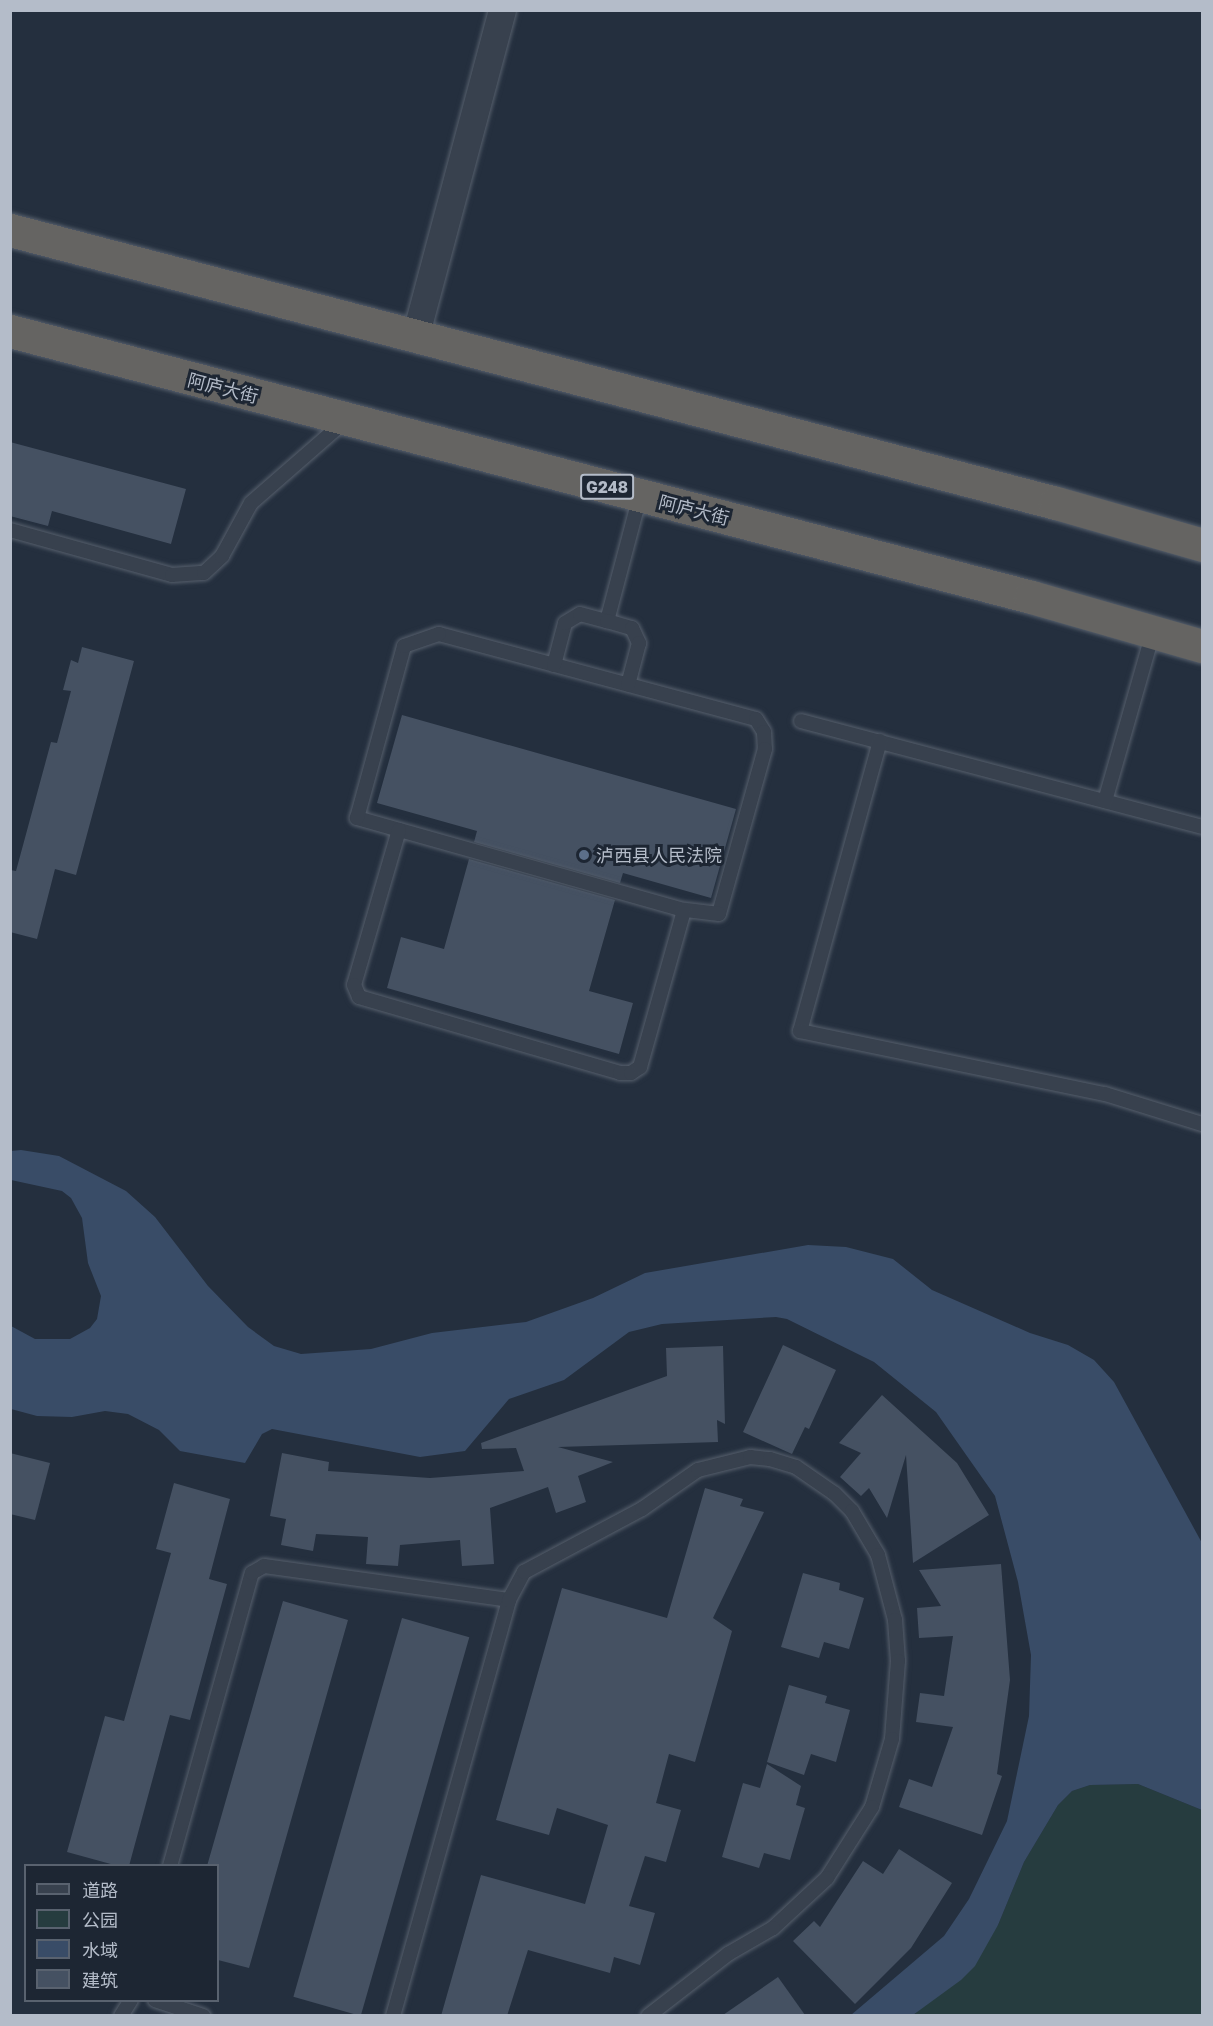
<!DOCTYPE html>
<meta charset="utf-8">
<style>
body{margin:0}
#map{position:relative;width:1213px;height:2026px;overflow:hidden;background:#242f3e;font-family:"Golos Text","Noto Sans SC",sans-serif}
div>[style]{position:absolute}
.green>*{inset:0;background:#263c3f}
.water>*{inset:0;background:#394c67}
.building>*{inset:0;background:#455162;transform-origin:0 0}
.roads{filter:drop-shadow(0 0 2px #565f6c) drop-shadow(0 0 2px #565f6c)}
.service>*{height:14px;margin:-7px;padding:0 7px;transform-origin:7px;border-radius:7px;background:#38414e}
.minor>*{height:27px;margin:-13.5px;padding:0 13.5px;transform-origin:13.5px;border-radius:13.5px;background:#38414e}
.trunk>*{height:33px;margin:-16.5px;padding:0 16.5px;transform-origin:16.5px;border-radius:16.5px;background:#656462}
.dots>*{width:16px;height:16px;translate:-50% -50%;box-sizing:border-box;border:3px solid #1d2633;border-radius:50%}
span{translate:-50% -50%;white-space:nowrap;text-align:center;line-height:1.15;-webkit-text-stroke:6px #1d2633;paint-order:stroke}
.shield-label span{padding:2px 4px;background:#1d2633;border:2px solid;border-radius:4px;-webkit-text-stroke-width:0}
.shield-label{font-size:16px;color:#b4bcc9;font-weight:700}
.street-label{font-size:18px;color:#b4bcc9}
.poi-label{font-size:18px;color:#b4bcc9}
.left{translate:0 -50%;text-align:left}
.frame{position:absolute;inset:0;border:12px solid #b4bcc9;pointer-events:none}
.legend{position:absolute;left:24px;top:1864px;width:195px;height:138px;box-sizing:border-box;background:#1d2633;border:2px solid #59626f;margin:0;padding:8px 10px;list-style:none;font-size:18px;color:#b4bcc9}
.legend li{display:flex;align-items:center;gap:12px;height:30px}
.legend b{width:30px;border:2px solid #59626f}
</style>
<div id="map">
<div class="green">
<i style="clip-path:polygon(1138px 1784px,1202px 1810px,1202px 2015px,913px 2016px,998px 1925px,1024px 1862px,1058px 1805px,1072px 1791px,1090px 1785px)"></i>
</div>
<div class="water">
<i style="clip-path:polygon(21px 1150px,59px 1156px,126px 1191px,155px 1217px,208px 1286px,248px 1327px,274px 1346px,301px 1354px,371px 1349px,432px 1333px,526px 1322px,593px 1298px,645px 1273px,808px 1245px,846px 1247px,893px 1259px,932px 1290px,1030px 1333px,1068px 1345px,1094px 1360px,1114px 1382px,1202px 1543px,1202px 1810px,1138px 1784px,1090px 1785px,1072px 1791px,1058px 1805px,1024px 1862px,998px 1925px,975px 1966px,961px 1980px,913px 2015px,851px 2015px,944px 1936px,969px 1899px,1007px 1821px,1029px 1716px,1031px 1655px,1018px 1582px,995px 1496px,936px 1412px,874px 1362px,787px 1319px,776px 1317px,662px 1324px,629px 1332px,564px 1380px,509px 1399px,465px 1451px,420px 1457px,272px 1429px,262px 1434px,245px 1463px,180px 1451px,159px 1430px,128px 1414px,105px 1411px,72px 1417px,37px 1416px,11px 1409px,11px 1326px,35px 1339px,70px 1339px,90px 1328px,97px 1319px,101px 1296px,88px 1263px,82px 1218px,71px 1198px,62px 1191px,11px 1180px,11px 1151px)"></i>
</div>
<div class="building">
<i style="clip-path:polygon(10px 442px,186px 489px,171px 544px,52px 511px,48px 526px,10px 516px)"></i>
<i style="clip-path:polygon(82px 647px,134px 661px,76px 875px,55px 869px,37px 939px,10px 932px,10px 870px,16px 871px,51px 742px,57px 743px,71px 691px,63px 690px,71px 660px,78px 663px)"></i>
<i style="clip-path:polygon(402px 715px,736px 809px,711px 898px,623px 873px,620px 883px,474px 842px,477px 831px,377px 803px)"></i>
<i style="clip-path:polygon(469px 859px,615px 900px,589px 991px,633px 1003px,619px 1054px,387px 988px,401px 937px,444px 949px)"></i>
<i style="clip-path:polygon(783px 1345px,836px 1370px,809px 1429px,805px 1427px,792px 1454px,743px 1432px)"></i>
<i style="clip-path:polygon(723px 1346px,725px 1424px,717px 1420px,718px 1442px,558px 1447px,613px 1462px,578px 1476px,586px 1502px,556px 1513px,548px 1487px,490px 1508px,494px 1564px,462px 1566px,460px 1540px,400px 1545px,398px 1566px,366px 1564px,368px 1537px,316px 1534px,313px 1551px,281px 1545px,286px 1519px,270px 1516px,282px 1453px,329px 1462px,328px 1471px,430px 1478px,524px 1471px,516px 1448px,482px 1449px,481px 1443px,667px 1376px,666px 1348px)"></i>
<i style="clip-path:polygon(882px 1395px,957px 1463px,989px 1515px,913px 1563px,906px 1455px,887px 1518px,869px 1488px,861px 1496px,840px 1477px,861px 1453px,839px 1443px)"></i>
<i style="clip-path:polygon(10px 1453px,50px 1463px,35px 1520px,10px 1514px)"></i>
<i style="clip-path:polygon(174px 1483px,230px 1499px,209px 1579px,227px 1584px,190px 1720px,170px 1715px,129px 1866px,118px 1866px,67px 1852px,105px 1716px,124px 1721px,171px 1553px,156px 1549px)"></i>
<i style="clip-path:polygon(705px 1488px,743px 1499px,740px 1506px,764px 1512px,713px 1618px,732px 1631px,695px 1762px,669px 1754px,656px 1803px,681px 1810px,666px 1862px,645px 1856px,629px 1906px,655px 1913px,640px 1965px,614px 1957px,610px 1973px,528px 1950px,507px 2016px,441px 2016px,481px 1875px,585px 1904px,608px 1825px,557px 1808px,549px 1835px,496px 1820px,562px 1588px,667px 1618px)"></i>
<i style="clip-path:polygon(1001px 1564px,1010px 1680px,997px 1774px,1002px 1776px,982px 1835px,899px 1807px,909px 1779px,932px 1787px,953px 1727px,916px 1722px,920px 1693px,944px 1696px,953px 1636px,919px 1638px,917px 1608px,941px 1606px,919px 1570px)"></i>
<i style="clip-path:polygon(803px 1573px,840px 1583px,839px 1590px,864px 1598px,849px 1649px,824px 1642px,819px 1658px,781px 1647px)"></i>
<i style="clip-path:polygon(283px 1601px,348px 1620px,249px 1968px,218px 1960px,218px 1866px,207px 1866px)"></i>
<i style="left:402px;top:1618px;width:70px;height:394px;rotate:16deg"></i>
<i style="clip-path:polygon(789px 1685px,827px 1696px,825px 1703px,850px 1710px,836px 1762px,811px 1754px,804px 1775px,767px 1762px)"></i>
<i style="clip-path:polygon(767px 1764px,801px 1786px,796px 1805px,805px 1808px,790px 1860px,764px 1853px,759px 1868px,722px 1857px,743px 1783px,760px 1788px)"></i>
<i style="clip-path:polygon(899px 1849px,952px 1883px,911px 1948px,855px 2004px,793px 1941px,814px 1921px,820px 1927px,863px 1861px,883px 1874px)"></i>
<i style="clip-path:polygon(778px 1977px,805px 2015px,723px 2015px)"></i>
</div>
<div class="roads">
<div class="service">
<i style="left:10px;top:530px;width:168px;rotate:15.5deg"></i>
<i style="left:172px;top:575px;width:32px;rotate:-4deg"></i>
<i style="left:204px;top:573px;width:25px;rotate:-43deg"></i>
<i style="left:222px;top:556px;width:60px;rotate:-61.3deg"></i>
<i style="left:251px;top:503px;width:126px;rotate:-41.1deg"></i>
<i style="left:607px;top:621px;width:129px;rotate:-75.2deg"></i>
<i style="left:439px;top:634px;width:328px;rotate:15deg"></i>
<i style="left:756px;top:719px;width:15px;rotate:58deg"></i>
<i style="left:764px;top:732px;width:17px;rotate:87deg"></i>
<i style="left:765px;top:749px;width:171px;rotate:105.6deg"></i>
<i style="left:719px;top:914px;width:35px;rotate:-173deg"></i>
<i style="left:684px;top:910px;width:340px;rotate:-164.3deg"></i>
<i style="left:357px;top:818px;width:178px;rotate:-74.7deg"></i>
<i style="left:404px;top:646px;width:37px;rotate:-19deg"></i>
<i style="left:554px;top:665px;width:43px;rotate:-75.3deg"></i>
<i style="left:565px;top:623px;width:17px;rotate:-31deg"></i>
<i style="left:580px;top:614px;width:28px;rotate:15deg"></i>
<i style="left:607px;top:621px;width:26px;rotate:16deg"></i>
<i style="left:632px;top:628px;width:17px;rotate:65deg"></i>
<i style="left:639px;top:643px;width:43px;rotate:104.7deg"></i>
<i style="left:801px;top:721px;width:415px;rotate:14.8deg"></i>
<i style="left:880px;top:741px;width:301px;rotate:105.4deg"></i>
<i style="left:800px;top:1031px;width:311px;rotate:11.7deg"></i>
<i style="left:1105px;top:1094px;width:102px;rotate:17.2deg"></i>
<i style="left:1105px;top:801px;width:176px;rotate:-74.1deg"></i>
<i style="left:399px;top:830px;width:161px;rotate:106.2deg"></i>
<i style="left:354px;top:985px;width:13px;rotate:67deg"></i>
<i style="left:359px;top:997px;width:272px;rotate:16.2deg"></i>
<i style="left:620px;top:1073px;width:11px"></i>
<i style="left:631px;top:1073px;width:11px;rotate:-34deg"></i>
<i style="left:640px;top:1067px;width:163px;rotate:-74.3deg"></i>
<i style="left:170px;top:1866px;width:304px;rotate:-74.4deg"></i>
<i style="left:252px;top:1573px;width:14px;rotate:-30deg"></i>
<i style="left:264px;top:1566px;width:247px;rotate:7.9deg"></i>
<i style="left:155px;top:2000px;width:51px;rotate:18.4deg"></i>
<i style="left:121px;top:2016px;width:19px;rotate:-58deg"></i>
<i style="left:393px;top:2016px;width:432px;rotate:-74.4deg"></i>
<i style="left:509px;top:1600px;width:32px;rotate:-62deg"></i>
<i style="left:524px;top:1572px;width:134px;rotate:-28.1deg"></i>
<i style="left:642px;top:1509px;width:68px;rotate:-34.9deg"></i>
<i style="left:698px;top:1470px;width:54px;rotate:-14deg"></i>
<i style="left:750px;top:1457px;width:20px;rotate:6deg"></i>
<i style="left:770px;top:1459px;width:27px;rotate:17deg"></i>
<i style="left:796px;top:1467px;width:47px;rotate:34.7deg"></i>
<i style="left:835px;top:1494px;width:24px;rotate:45deg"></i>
<i style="left:852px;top:1511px;width:51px;rotate:59.4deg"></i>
<i style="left:878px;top:1555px;width:67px;rotate:75.3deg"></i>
<i style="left:895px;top:1620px;width:41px;rotate:85.8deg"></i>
<i style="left:898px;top:1661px;width:78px;rotate:94.4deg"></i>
<i style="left:892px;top:1739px;width:71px;rotate:106.4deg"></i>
<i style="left:872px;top:1807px;width:84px;rotate:122.4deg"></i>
<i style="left:827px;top:1878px;width:74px;rotate:137.2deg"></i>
<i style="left:773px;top:1928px;width:52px;rotate:150deg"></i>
<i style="left:728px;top:1954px;width:101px;rotate:142.2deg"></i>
</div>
<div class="minor">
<i style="left:415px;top:337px;width:338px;rotate:-75.1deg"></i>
</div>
<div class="trunk">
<i style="left:10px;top:230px;width:1081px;rotate:14.63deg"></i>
<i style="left:1056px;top:503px;width:152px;rotate:16deg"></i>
<i style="left:10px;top:331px;width:1055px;rotate:14.6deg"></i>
<i style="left:1031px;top:597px;width:178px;rotate:16deg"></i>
</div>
</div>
<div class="dots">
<i style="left:584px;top:855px;background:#5c6f8a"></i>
</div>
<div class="shield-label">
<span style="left:607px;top:487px">G248</span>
</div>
<div class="street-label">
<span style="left:223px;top:388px;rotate:14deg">阿庐大街</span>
<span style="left:694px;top:510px;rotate:14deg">阿庐大街</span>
</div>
<div class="poi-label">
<span class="left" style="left:596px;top:855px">泸西县人民法院</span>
</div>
<div class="frame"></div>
<ul class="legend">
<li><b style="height:8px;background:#38414e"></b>道路</li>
<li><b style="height:16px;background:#263c3f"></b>公园</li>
<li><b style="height:16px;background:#394c67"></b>水域</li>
<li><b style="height:16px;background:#455162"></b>建筑</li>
</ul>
</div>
